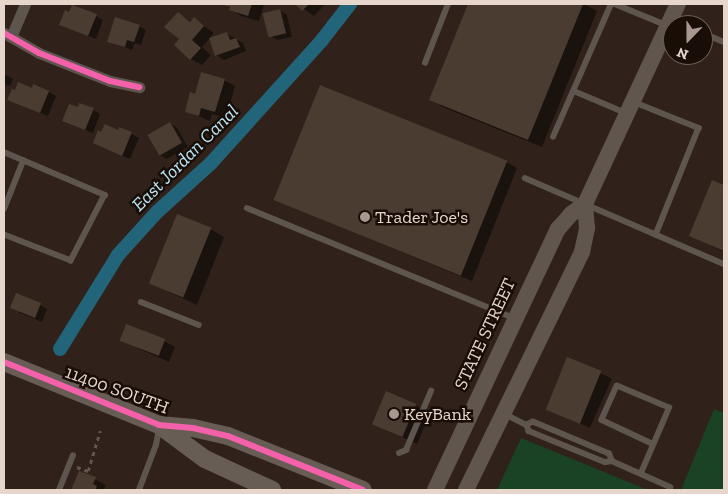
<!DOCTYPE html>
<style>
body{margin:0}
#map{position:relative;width:728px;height:494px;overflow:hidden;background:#30221a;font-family:"Zilla Slab",serif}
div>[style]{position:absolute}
.green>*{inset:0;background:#1a4224}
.shadow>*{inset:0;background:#0007;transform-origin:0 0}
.canal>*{height:14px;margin:-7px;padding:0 7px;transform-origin:7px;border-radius:7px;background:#22657a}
.building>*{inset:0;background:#4b3c32;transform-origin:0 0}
.path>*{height:2.5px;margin-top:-1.25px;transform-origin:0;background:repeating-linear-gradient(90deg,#615750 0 4px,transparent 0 8px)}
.lane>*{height:5.5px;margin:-2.75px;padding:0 2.75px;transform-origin:2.75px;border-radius:2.75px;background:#5f554f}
.street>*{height:11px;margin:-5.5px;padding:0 5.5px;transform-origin:5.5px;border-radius:5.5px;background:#5f554f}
.secondary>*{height:16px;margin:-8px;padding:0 8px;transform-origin:8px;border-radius:8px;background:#60564e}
.primary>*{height:18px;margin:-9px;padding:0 9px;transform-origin:9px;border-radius:9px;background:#685d54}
.cycleway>*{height:6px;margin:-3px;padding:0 3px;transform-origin:3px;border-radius:3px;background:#f560ab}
.dots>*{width:14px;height:14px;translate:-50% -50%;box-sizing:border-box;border:2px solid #180d07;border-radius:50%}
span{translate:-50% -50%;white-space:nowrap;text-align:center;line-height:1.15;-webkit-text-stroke:5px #180d07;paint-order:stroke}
.poi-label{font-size:18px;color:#e7d6cc}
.left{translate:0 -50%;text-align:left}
.street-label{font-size:18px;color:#e7d6cc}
.water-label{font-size:19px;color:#bce9fa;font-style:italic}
.frame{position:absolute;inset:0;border:5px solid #e7d6cc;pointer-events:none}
.north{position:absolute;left:663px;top:15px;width:50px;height:50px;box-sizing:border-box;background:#180d07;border:1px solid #6b5d56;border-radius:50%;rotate:202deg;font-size:14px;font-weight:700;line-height:20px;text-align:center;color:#e7d6cc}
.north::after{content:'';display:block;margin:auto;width:18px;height:22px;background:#a7978e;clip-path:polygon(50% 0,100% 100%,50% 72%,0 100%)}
</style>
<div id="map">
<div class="green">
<i style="clip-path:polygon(714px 409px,724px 413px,724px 490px,681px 490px)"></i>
<i style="clip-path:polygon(521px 438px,648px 490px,497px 490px)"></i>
</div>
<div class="shadow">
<i style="clip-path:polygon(224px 4px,264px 4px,259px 21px,241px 16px)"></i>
<i style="clip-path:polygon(297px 4px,325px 4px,314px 16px)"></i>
<i style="clip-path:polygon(469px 4px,584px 4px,597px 11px,542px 147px,445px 108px,431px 100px)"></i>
<i style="clip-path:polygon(280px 11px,287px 15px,292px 37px,277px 40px,270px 36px)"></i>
<i style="clip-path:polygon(178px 13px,192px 22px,194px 19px,214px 33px,202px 47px,211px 55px,202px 65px,191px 59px,180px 39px)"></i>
<i style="clip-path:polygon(96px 16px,103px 20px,96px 39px,61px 25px)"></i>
<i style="clip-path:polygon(139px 26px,146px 30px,141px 45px,135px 43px,132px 50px,109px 41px)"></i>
<i style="clip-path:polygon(226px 33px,243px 43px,246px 51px,224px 60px,216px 55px)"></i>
<i style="clip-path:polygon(4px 74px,13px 79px,10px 86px,6px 85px,4px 91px)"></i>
<i style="clip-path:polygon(224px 80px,235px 86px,226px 118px,212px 114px,210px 121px,186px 111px)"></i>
<i style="clip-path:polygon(49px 92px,56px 96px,48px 116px,9px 100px)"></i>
<i style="clip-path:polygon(79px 109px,93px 110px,100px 114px,93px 133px,64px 121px)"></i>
<i style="clip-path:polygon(170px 123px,177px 128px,188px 147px,167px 159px,160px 155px)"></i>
<i style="clip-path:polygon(120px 128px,139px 138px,130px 159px,101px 146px)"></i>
<i style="clip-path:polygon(506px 162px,517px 168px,472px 281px,276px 200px)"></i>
<i style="clip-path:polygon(713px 182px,724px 187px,724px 252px,691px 236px)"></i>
<i style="clip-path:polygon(210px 229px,224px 237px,197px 305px,150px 283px)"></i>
<i style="clip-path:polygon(40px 305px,47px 309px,42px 322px,18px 312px)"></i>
<i style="clip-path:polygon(120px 340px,164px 341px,175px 347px,169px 362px)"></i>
<i style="left:568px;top:359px;width:48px;height:54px;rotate:24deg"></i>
<i style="clip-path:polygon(415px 405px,430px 413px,417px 444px,374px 424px)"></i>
<i style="clip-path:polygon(80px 472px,106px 485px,104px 490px,73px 490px)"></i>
</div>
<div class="canal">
<i style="left:60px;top:349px;width:110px;rotate:-58.3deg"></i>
<i style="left:118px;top:255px;width:58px;rotate:-47.8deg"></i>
<i style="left:157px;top:212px;width:73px;rotate:-42.2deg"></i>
<i style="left:211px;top:163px;width:166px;rotate:-47.9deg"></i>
<i style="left:322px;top:40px;width:46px;rotate:-52.1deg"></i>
</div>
<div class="building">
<i style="clip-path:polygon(221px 4px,252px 4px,248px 16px,229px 10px,230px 7px)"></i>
<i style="clip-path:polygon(295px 4px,309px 4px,302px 11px)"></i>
<i style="clip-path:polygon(468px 4px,583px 4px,528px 140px,429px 100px)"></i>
<i style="clip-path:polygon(72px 5px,97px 14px,88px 36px,59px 25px,65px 10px,69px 12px)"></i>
<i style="left:280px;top:9px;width:25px;height:18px;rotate:76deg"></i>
<i style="clip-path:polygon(178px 12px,190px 22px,194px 17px,204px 26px,192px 40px,201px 48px,190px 60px,174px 45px,179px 39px,164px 27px)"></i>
<i style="clip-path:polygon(115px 17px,140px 25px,134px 42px,127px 40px,125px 47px,107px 42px)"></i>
<i style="clip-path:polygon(227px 32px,230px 40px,236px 38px,240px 47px,215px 56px,209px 38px)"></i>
<i style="clip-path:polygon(201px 72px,225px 79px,215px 112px,201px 108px,199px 116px,185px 112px,190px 92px,195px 94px)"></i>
<i style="clip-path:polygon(18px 82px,32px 88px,33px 84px,49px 91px,40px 113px,7px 100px,12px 89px,15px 90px)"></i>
<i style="left:320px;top:85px;width:202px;height:124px;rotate:22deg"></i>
<i style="clip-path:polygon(79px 103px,94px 108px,85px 130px,62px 121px,69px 104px,78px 107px)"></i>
<i style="left:170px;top:122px;width:24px;height:26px;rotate:60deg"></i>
<i style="clip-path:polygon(105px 124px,118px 130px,119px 127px,132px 132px,122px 156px,93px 143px,98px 130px,101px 132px)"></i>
<i style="clip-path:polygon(712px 180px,724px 185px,724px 251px,689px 236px)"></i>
<i style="left:177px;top:214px;width:37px;height:75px;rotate:22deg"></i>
<i style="left:16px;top:293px;width:27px;height:16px;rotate:22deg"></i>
<i style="left:126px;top:324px;width:42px;height:18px;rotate:21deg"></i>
<i style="left:567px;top:357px;width:37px;height:57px;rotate:22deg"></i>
<i style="left:386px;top:391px;width:33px;height:36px;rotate:23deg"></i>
<i style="clip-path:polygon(79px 471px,96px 477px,93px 484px,97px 486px,95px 490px,71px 490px)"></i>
</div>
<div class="path">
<i style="left:77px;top:467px;width:12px;rotate:20deg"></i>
<i style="left:88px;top:471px;width:42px;rotate:-73.3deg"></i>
</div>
<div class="lane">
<i style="left:615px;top:4px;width:55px;rotate:22.4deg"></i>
<i style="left:671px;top:20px;width:13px;rotate:23deg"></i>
<i style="left:703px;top:33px;width:23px;rotate:23deg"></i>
<i style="left:425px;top:63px;width:63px;rotate:-68.7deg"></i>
<i style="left:574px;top:91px;width:56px;rotate:22.9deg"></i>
<i style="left:634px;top:102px;width:70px;rotate:21.8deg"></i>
<i style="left:699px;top:128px;width:115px;rotate:111.9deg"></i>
<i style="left:553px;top:137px;width:145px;rotate:-66.4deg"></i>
<i style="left:4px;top:152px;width:110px;rotate:23.1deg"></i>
<i style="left:105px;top:195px;width:74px;rotate:117.3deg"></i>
<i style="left:71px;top:261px;width:72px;rotate:-158.8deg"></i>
<i style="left:525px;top:178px;width:217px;rotate:23.4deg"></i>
<i style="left:247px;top:208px;width:289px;rotate:22.4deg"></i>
<i style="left:4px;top:209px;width:52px;rotate:-68.4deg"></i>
<i style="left:141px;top:302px;width:62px;rotate:21.6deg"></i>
<i style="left:505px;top:414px;width:25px;rotate:27deg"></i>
<i style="left:527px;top:425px;width:6px;rotate:72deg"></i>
<i style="left:529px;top:431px;width:82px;rotate:22.2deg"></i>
<i style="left:605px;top:462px;width:7px;rotate:-8deg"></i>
<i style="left:612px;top:461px;width:8px;rotate:-113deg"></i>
<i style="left:609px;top:454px;width:82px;rotate:-157.2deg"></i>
<i style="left:533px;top:422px;width:7px;rotate:153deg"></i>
<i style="left:399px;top:453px;width:8px;rotate:-23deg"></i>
<i style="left:406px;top:450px;width:64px;rotate:-67deg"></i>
<i style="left:612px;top:461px;width:64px;rotate:24.1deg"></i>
<i style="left:641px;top:473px;width:71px;rotate:-66.7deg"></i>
<i style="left:669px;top:408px;width:56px;rotate:-157.1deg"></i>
<i style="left:617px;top:386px;width:37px;rotate:114deg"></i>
<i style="left:602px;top:420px;width:56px;rotate:25.2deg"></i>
<i style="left:59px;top:490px;width:37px;rotate:-68deg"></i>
<i style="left:139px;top:490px;width:48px;rotate:-69.3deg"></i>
<i style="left:156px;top:445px;width:16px;rotate:-79deg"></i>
</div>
<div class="street">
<i style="left:4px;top:33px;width:40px;rotate:29.7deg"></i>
<i style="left:39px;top:53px;width:76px;rotate:21.5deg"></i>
<i style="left:110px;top:81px;width:30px;rotate:12deg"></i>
<i style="left:11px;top:37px;width:36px;rotate:-67deg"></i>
</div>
<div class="secondary">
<i style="left:435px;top:490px;width:289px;rotate:-64.8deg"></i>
<i style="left:558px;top:229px;width:20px;rotate:-49deg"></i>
<i style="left:571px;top:214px;width:17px;rotate:-36deg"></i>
<i style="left:585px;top:204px;width:221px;rotate:-65.1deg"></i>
<i style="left:466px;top:490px;width:265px;rotate:-64deg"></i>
<i style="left:582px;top:252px;width:25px;rotate:-78deg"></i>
<i style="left:587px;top:228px;width:24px;rotate:-95deg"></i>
</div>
<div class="primary">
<i style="left:4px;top:362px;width:167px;rotate:22.1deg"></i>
<i style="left:159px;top:425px;width:34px;rotate:5deg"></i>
<i style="left:193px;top:428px;width:36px;rotate:13deg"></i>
<i style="left:228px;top:436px;width:145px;rotate:21.8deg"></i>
<i style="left:159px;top:425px;width:57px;rotate:36.5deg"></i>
<i style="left:205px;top:459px;width:74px;rotate:24.8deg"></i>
</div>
<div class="cycleway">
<i style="left:4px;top:33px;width:40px;rotate:29.7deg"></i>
<i style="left:39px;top:53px;width:76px;rotate:21.5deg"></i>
<i style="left:110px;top:81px;width:30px;rotate:12deg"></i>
<i style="left:4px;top:362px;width:167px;rotate:22.1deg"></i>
<i style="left:159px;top:425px;width:34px;rotate:5deg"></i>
<i style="left:193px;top:428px;width:36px;rotate:13deg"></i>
<i style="left:228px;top:436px;width:145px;rotate:21.8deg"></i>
</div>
<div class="dots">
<i style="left:365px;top:217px;background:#a7978e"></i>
<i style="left:394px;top:414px;background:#a7978e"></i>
</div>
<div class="poi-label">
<span class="left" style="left:375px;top:217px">Trader Joe's</span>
<span class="left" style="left:404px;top:414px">KeyBank</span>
</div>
<div class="street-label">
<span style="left:485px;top:334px;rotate:-65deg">STATE STREET</span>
<span style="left:117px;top:390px;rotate:20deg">11400 SOUTH</span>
</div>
<div class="water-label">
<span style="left:185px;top:158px;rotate:-45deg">East Jordan Canal</span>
</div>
<div class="frame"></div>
<div class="north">N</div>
</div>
